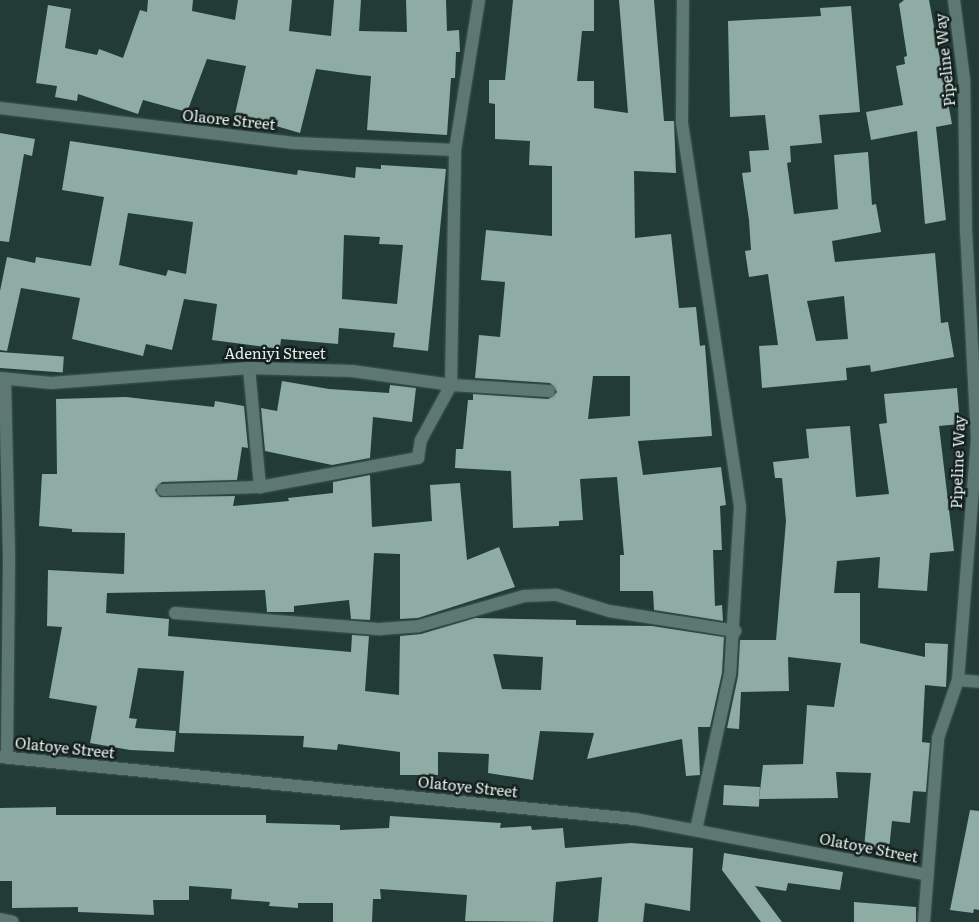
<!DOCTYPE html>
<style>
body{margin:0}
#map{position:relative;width:979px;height:922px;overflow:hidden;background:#223b36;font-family:Literata,serif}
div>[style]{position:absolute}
.building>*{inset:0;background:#8eaba4;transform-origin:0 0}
.roads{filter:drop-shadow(0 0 1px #415853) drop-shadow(0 0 1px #415853)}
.street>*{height:12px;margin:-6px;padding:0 6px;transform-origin:6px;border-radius:6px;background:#5d7872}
span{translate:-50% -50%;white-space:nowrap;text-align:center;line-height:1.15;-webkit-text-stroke:5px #15201d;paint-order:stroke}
.street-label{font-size:15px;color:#e1f0ec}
</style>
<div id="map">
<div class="building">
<i style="clip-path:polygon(148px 0,193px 0,192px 11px,235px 20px,238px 0,292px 0,289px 31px,331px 36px,334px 0,361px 0,359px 31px,407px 32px,406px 0,446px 0,447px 31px,459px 30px,460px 52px,456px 52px,455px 78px,451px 78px,447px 135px,367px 130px,371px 76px,359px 75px,316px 69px,300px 133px,235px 114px,246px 66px,207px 59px,187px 112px,143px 100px,138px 114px,78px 94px,77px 101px,55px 97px,57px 86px,36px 83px,48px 5px,71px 9px,65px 48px,97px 55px,99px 49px,123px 58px,140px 10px,147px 12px)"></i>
<i style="clip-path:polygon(evenodd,513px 0,594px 0,594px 31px,582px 31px,577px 81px,594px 81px,594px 108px,628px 113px,619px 0,654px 0,664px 121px,674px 121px,676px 173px,634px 171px,635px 238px,671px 234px,679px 308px,696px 307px,700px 346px,705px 345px,712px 436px,638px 441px,643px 475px,721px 467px,726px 505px,720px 506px,722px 550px,713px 550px,715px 606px,722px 605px,723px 621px,654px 610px,653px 591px,620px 591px,620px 555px,624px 555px,617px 477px,580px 479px,583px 520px,559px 521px,559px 526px,513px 528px,511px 471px,455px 468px,456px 449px,463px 449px,468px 400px,473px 400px,473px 394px,548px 399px,557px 392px,550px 383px,475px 378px,479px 335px,500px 337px,505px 282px,481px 280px,486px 230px,552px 236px,552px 166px,529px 165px,530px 141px,495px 139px,495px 104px,489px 103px,489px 80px,505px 80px,513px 0,593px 376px,630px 376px,630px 416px,588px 419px,593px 376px)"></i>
<i style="clip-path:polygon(904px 0,929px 0,952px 124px,936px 127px,946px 220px,925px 224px,917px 131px,871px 140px,866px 112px,903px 105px,896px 66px,905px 64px,904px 57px,907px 56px,899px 4px)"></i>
<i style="clip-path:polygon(evenodd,851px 6px,860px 112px,819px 115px,822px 143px,790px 146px,791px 162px,787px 163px,794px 214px,838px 209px,834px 155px,868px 152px,872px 205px,876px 204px,881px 232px,832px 241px,835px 262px,935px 253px,941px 323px,948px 322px,954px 357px,871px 372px,870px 365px,846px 368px,847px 380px,762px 388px,759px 346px,778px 345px,768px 274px,749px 277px,745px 251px,751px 250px,749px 220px,742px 173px,751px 172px,749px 151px,769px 150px,765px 115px,730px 117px,728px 21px,821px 16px,820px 8px,851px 6px,844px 296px,848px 339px,816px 341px,807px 301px,844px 296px)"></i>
<i style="clip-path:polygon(0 133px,35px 139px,32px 156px,24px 154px,9px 242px,0 241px)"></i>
<i style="clip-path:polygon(evenodd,70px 141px,297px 175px,298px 170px,355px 178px,356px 167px,381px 169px,381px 165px,446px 169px,428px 351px,393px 347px,395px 333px,339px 328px,338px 344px,281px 339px,280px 348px,273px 348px,212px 340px,217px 304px,184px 299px,172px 350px,146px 344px,143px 356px,72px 339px,80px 298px,21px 288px,7px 351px,0 350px,0 291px,7px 257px,35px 263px,36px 257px,91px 266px,104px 197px,62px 190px,70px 141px,128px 213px,193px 222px,186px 274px,168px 270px,166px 276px,119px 265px,128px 213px,70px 141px,344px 235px,380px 237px,379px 244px,403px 245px,397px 304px,342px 299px,344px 235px)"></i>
<i style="left:0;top:352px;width:64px;height:16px;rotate:4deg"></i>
<i style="clip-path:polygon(282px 381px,329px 389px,389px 393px,390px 385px,416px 388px,412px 422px,373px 417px,370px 458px,332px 465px,265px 451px,261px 408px,277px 411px)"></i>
<i style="clip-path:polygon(957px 388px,960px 424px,939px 426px,954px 551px,930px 553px,927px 591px,878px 588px,880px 557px,837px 561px,834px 593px,860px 593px,860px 643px,925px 657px,925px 643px,948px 644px,946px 687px,925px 685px,922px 742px,930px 743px,926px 792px,913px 791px,910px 823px,892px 821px,889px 850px,864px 848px,871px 773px,836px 772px,838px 798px,759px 799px,763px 765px,803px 764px,807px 705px,834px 707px,841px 663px,788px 657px,789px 691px,741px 692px,739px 729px,727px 728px,738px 676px,740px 640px,776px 640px,786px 521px,782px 478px,775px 478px,773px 462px,809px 458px,806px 429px,850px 426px,856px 497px,889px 494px,879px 424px,887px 423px,884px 394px)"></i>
<i style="clip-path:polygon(evenodd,126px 397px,214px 407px,215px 401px,244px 406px,248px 448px,242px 447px,237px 480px,162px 482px,155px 490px,160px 497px,235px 496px,233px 506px,289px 501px,288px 498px,333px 493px,333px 482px,370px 475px,372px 527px,432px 521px,430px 485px,460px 483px,467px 560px,499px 547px,515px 587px,418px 618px,400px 619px,400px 554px,374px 553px,370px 620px,351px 619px,349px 600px,294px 606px,294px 612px,267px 612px,265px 590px,107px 593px,106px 613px,169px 619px,168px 636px,351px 652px,352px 635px,369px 636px,365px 691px,399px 695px,400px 636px,421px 634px,475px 618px,576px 620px,576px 625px,652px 626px,724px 637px,722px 673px,710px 727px,698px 727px,700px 775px,686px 776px,682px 739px,587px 759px,594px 733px,540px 731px,533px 780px,488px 773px,489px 754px,438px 752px,438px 775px,400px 775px,400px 752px,338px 744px,337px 750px,303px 747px,304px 736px,179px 733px,184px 671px,138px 668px,129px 718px,137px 719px,135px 728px,176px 731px,174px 752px,130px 750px,90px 743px,97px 706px,49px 698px,62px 627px,47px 626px,48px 570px,124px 574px,125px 533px,72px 532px,72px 529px,39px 526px,42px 474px,57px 474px,56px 399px,126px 397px,493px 654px,543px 657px,541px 690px,502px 689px,493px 654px)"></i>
<i style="left:724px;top:785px;width:36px;height:20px;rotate:3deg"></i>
<i style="clip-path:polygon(56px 807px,56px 815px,266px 815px,266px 823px,340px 825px,340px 830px,389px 828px,390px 816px,501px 823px,500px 828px,531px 826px,532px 830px,563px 828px,565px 848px,631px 843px,693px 848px,690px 911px,645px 903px,643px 922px,598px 922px,602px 877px,556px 882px,553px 922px,465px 921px,467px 895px,380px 889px,381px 899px,373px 899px,372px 922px,333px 922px,333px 903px,298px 903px,298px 908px,269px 906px,270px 902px,231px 899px,232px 889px,189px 886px,189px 900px,153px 900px,154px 915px,78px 912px,78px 907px,12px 908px,12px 881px,0 881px,0 808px)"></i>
<i style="clip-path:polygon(970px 810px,979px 811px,979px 910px,974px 909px,973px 913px,950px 910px)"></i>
<i style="clip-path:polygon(724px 853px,843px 872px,840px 890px,788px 883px,786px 891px,755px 886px,782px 922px,761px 922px,722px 870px)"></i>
<i style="clip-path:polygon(854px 902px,916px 907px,916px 922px,854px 922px)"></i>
</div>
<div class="roads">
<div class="street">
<i style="left:683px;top:0;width:123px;rotate:90.5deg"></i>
<i style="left:682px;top:123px;width:388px;rotate:81.4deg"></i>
<i style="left:740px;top:507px;width:167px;rotate:93.4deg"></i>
<i style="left:730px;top:674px;width:160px;rotate:102.3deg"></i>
<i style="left:0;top:108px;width:296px;rotate:6.8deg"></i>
<i style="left:294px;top:143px;width:161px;rotate:2.5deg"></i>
<i style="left:249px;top:368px;width:120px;rotate:84.7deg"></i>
<i style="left:0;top:378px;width:51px;rotate:5.6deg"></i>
<i style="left:51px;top:383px;width:199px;rotate:-4.3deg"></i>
<i style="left:249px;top:368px;width:103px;rotate:1.7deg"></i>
<i style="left:352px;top:371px;width:100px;rotate:8deg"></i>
<i style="left:451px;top:385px;width:98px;rotate:3.5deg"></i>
<i style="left:5px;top:379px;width:182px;rotate:88.7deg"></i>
<i style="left:9px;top:561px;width:196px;rotate:90.6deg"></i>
<i style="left:163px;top:490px;width:97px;rotate:-1.8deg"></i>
<i style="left:260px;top:487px;width:161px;rotate:-10.4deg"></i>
<i style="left:418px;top:458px;width:18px;rotate:-81deg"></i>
<i style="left:421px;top:440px;width:63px;rotate:-61.4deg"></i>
<i style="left:451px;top:385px;width:235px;rotate:-89deg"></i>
<i style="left:455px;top:150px;width:152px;rotate:-80.9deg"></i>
<i style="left:175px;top:613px;width:206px;rotate:4.5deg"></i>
<i style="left:380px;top:629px;width:39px;rotate:-4deg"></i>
<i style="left:419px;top:626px;width:109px;rotate:-15.9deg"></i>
<i style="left:524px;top:596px;width:33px;rotate:-2deg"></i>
<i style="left:557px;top:595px;width:54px;rotate:17.1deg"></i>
<i style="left:609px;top:611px;width:128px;rotate:9deg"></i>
<i style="left:958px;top:680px;width:21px;rotate:5deg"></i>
<i style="left:0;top:757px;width:638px;rotate:5.58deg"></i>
<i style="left:635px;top:819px;width:298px;rotate:10.8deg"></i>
<i style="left:0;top:919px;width:13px;rotate:13deg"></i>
<i style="left:924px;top:922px;width:185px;rotate:-85.6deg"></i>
<i style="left:938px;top:738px;width:61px;rotate:-71deg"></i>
<i style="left:958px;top:680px;width:242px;rotate:-85.5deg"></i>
<i style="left:977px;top:439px;width:207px;rotate:-93deg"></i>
<i style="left:966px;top:232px;width:153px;rotate:-90.7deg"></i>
<i style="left:964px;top:79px;width:80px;rotate:-97.2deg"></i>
</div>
</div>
<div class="street-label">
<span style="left:944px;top:60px;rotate:-96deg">Pipeline Way</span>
<span style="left:229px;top:119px;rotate:6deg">Olaore Street</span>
<span style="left:275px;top:353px">Adeniyi Street</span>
<span style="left:957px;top:462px;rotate:-88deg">Pipeline Way</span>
<span style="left:65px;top:747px;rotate:6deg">Olatoye Street</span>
<span style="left:468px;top:786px;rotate:6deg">Olatoye Street</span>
<span style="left:869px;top:847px;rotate:11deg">Olatoye Street</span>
</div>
</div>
